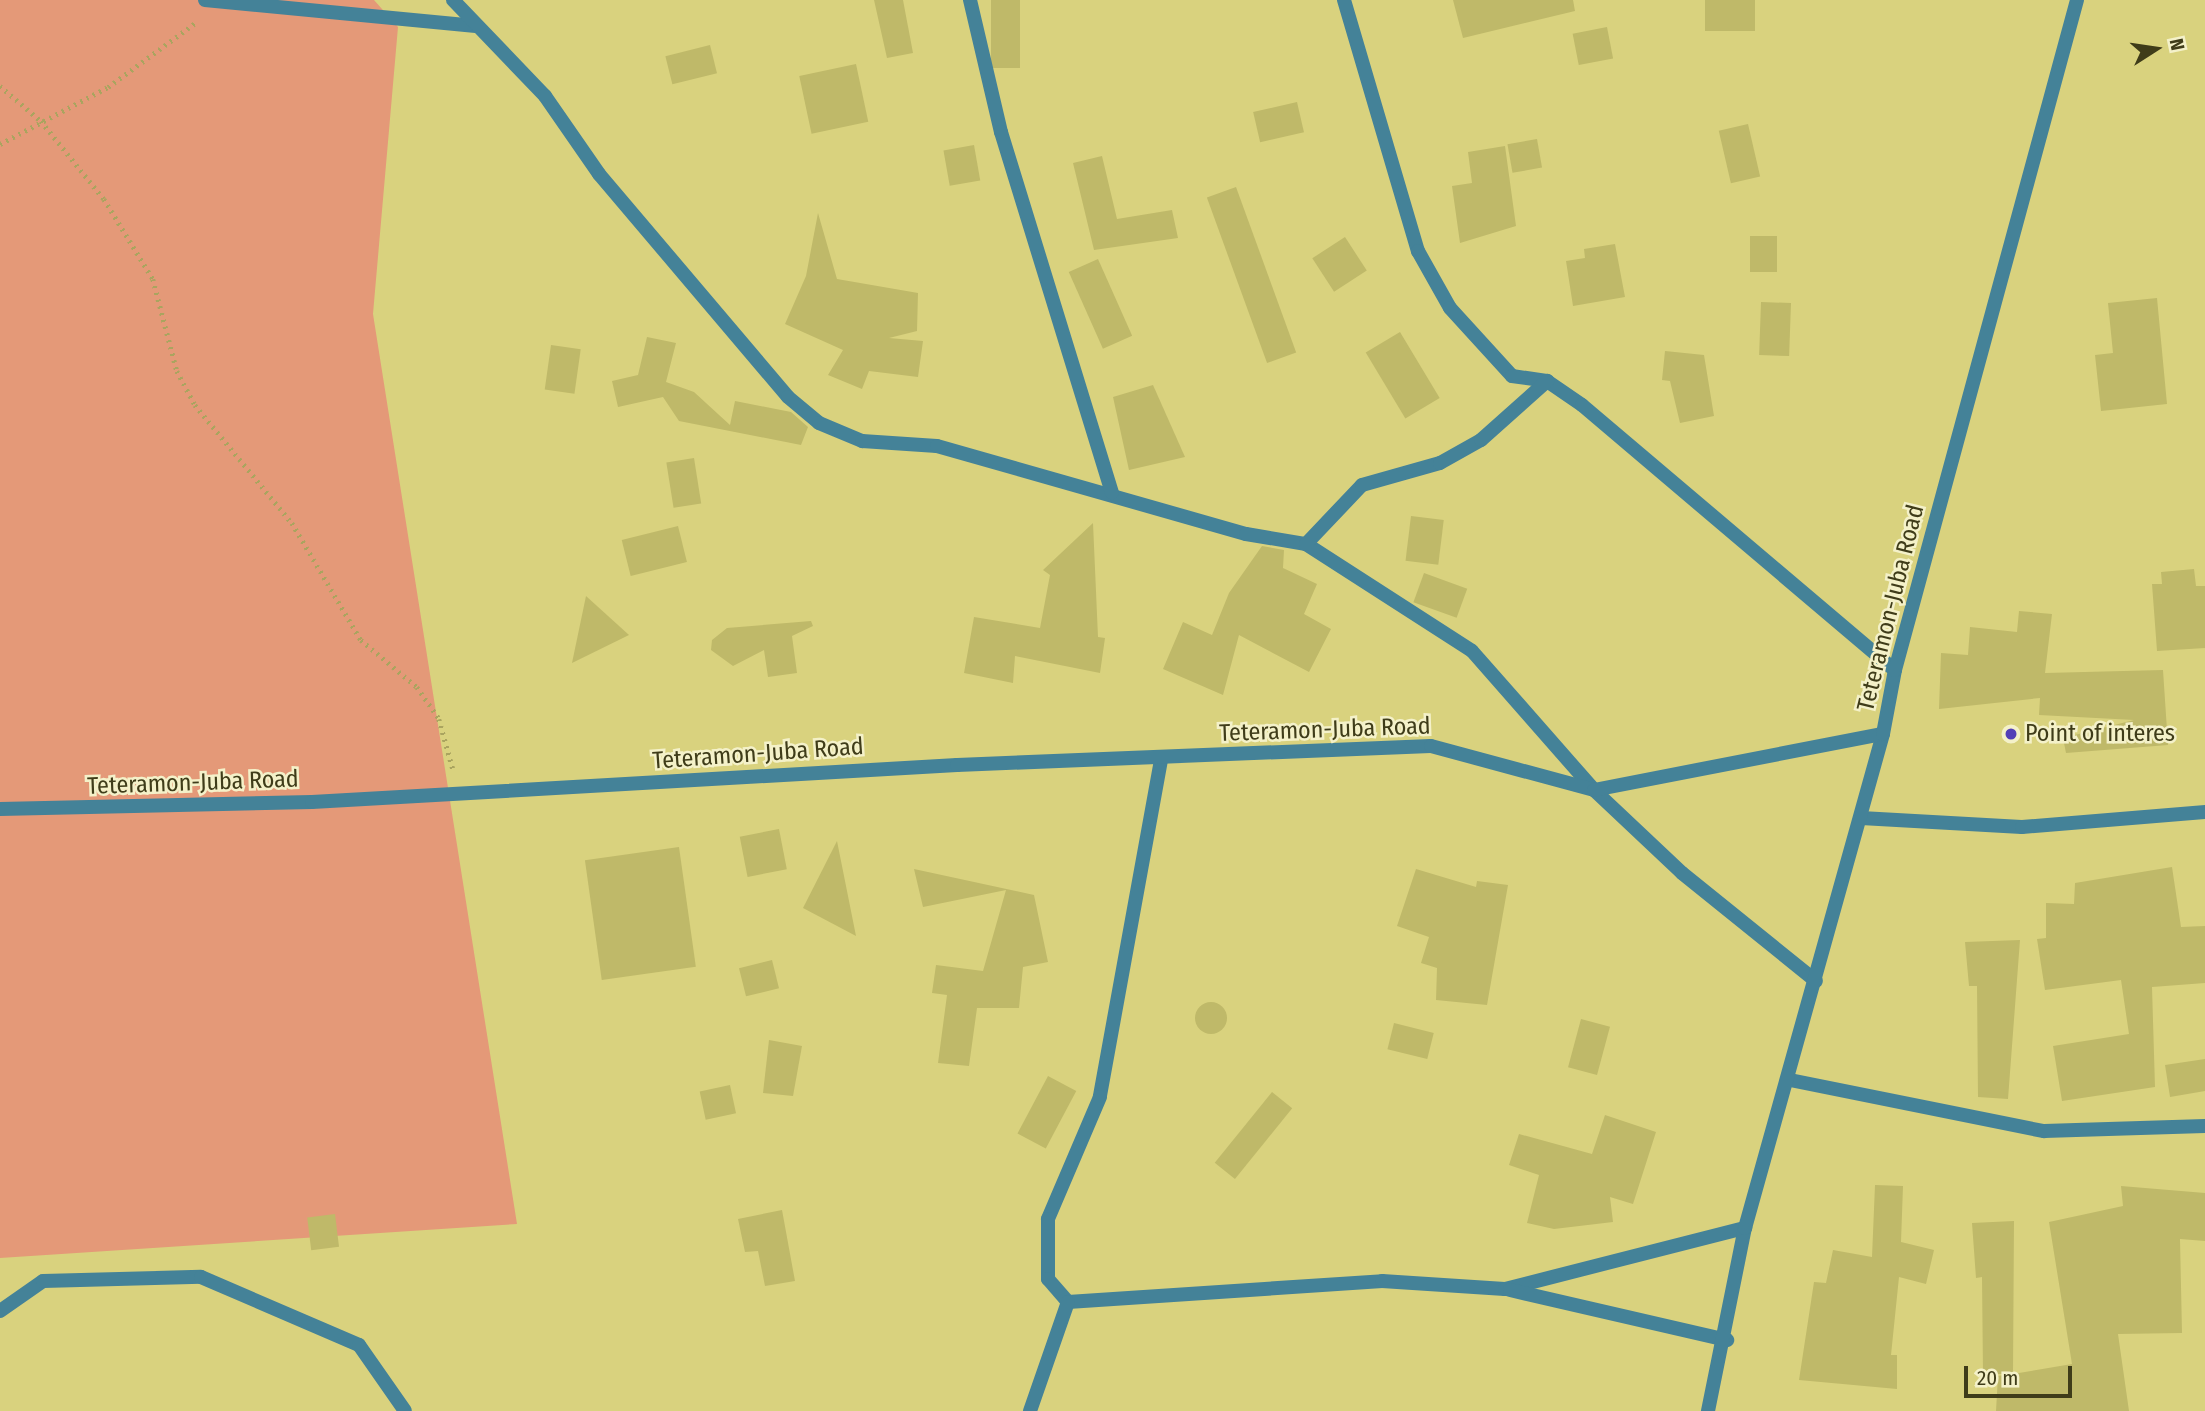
<!DOCTYPE html>
<style>
body{margin:0}
#map{position:relative;width:2205px;height:1411px;overflow:hidden;background:#d9d27e;font-family:"Fira Sans Condensed",sans-serif}
div>[style]{position:absolute}
.green>*{inset:0;background:#e49978}
.building>*{inset:0;background:#bfb969;transform-origin:0 0}
.round{border-radius:50%}
.path>*{height:4.5px;margin-top:-2.25px;transform-origin:0;background:repeating-linear-gradient(90deg,#aaa45f 0 2px,transparent 0 7px)}
.minor>*{height:14px;margin:-7px;padding:0 7px;transform-origin:7px;border-radius:7px;background:#448298}
.tertiary>*{height:14px;margin:-7px;padding:0 7px;transform-origin:7px;border-radius:7px;background:#448298}
.dots>*{width:19px;height:19px;translate:-50% -50%;box-sizing:border-box;border:4px solid #f4f1c9;border-radius:50%}
span{translate:-50% -50%;white-space:nowrap;text-align:center;line-height:1.15;-webkit-text-stroke:5px #f4f1c9;paint-order:stroke}
.street-label{font-size:24px;color:#3f3c19}
.poi-label{font-size:24px;color:#3f3c19}
.left{translate:0 -50%;text-align:left}
.north{position:absolute;left:2121px;top:14px;width:70px;height:70px;-webkit-text-stroke:5px #f4f1c9;paint-order:stroke;rotate:78deg;font-size:19px;font-weight:700;line-height:28px;text-align:center;color:#3f3c19}
.north::after{content:'';display:block;margin:auto;width:24px;height:32px;background:#3f3c19;clip-path:polygon(50% 0,100% 100%,50% 72%,0 100%)}
.scale{position:absolute;left:1964px;top:1366px;width:108px;height:32px;box-sizing:border-box;border:4px solid #3f3c19;border-top:0;padding-left:9px;font-size:21px;line-height:24px;white-space:nowrap;color:#3f3c19;-webkit-text-stroke:5px #f4f1c9;paint-order:stroke}
</style>
<div id="map">
<div class="green">
<i style="clip-path:polygon(0 0,374px 0,398px 27px,373px 314px,517px 1224px,0 1258px)"></i>
</div>
<div class="building">
<i style="clip-path:polygon(874px 0,903px 0,913px 53px,887px 58px)"></i>
<i style="left:991px;top:0;width:29px;height:68px"></i>
<i style="clip-path:polygon(1453px 0,1573px 0,1575px 11px,1463px 38px)"></i>
<i style="left:1705px;top:0;width:50px;height:31px"></i>
<i style="left:1607px;top:27px;width:32px;height:35px;rotate:79deg"></i>
<i style="left:710px;top:45px;width:29px;height:46px;rotate:76deg"></i>
<i style="left:856px;top:64px;width:59px;height:58px;rotate:78deg"></i>
<i style="left:1297px;top:102px;width:31px;height:45px;rotate:77deg"></i>
<i style="left:1748px;top:124px;width:54px;height:30px;rotate:77deg"></i>
<i style="left:1537px;top:139px;width:29px;height:30px;rotate:80deg"></i>
<i style="left:974px;top:145px;width:36px;height:31px;rotate:80deg"></i>
<i style="clip-path:polygon(1505px 146px,1516px 226px,1460px 243px,1452px 186px,1472px 183px,1468px 152px)"></i>
<i style="clip-path:polygon(1102px 156px,1117px 219px,1172px 210px,1178px 238px,1094px 250px,1073px 163px)"></i>
<i style="left:1236px;top:187px;width:176px;height:31px;rotate:70deg"></i>
<i style="clip-path:polygon(818px 213px,837px 279px,918px 293px,917px 331px,889px 338px,923px 341px,918px 377px,869px 371px,862px 389px,828px 375px,843px 350px,785px 324px,806px 276px)"></i>
<i style="left:1750px;top:236px;width:27px;height:36px"></i>
<i style="left:1345px;top:237px;width:40px;height:39px;rotate:57deg"></i>
<i style="clip-path:polygon(1615px 244px,1625px 297px,1573px 306px,1566px 261px,1585px 258px,1584px 249px)"></i>
<i style="left:1098px;top:259px;width:84px;height:32px;rotate:66deg"></i>
<i style="clip-path:polygon(2157px 298px,2167px 404px,2101px 411px,2095px 355px,2113px 353px,2108px 303px)"></i>
<i style="left:1761px;top:302px;width:30px;height:53px;rotate:2deg"></i>
<i style="left:1400px;top:332px;width:77px;height:40px;rotate:59deg"></i>
<i style="clip-path:polygon(647px 337px,676px 343px,666px 382px,694px 392px,730px 425px,735px 401px,791px 412px,808px 427px,801px 445px,679px 421px,663px 397px,618px 407px,612px 381px,638px 375px)"></i>
<i style="left:551px;top:345px;width:30px;height:45px;rotate:8deg"></i>
<i style="clip-path:polygon(1665px 351px,1704px 355px,1714px 416px,1680px 423px,1670px 381px,1662px 380px)"></i>
<i style="clip-path:polygon(1153px 385px,1185px 457px,1129px 470px,1113px 397px)"></i>
<i style="left:694px;top:458px;width:46px;height:28px;rotate:81deg"></i>
<i style="left:1411px;top:516px;width:33px;height:45px;rotate:7deg"></i>
<i style="clip-path:polygon(1093px 523px,1098px 637px,1105px 638px,1100px 673px,1015px 656px,1013px 683px,964px 673px,974px 617px,1040px 628px,1050px 575px,1043px 570px)"></i>
<i style="left:678px;top:526px;width:37px;height:58px;rotate:76deg"></i>
<i style="clip-path:polygon(1262px 546px,1284px 550px,1283px 568px,1317px 584px,1304px 614px,1331px 629px,1309px 672px,1239px 635px,1223px 695px,1163px 669px,1183px 622px,1212px 635px,1229px 593px)"></i>
<i style="clip-path:polygon(2194px 569px,2196px 586px,2205px 586px,2205px 648px,2157px 651px,2152px 584px,2162px 584px,2161px 572px)"></i>
<i style="left:1424px;top:573px;width:46px;height:31px;rotate:20deg"></i>
<i style="clip-path:polygon(586px 596px,629px 635px,572px 663px)"></i>
<i style="clip-path:polygon(2019px 611px,2052px 614px,2045px 673px,2163px 670px,2168px 745px,2066px 753px,2063px 738px,2134px 720px,2039px 715px,2040px 698px,1939px 709px,1941px 653px,1968px 655px,1970px 627px,2017px 632px)"></i>
<i style="clip-path:polygon(811px 621px,813px 626px,792px 636px,797px 673px,768px 677px,764px 650px,733px 666px,711px 650px,712px 640px,727px 628px)"></i>
<i style="left:779px;top:829px;width:41px;height:40px;rotate:79deg"></i>
<i style="clip-path:polygon(837px 841px,856px 936px,803px 908px)"></i>
<i style="left:679px;top:847px;width:121px;height:95px;rotate:82deg"></i>
<i style="clip-path:polygon(2172px 867px,2181px 927px,2205px 926px,2205px 983px,2152px 987px,2155px 1087px,2062px 1101px,2053px 1046px,2129px 1034px,2121px 980px,2045px 990px,2037px 939px,2046px 938px,2046px 903px,2074px 904px,2075px 883px)"></i>
<i style="clip-path:polygon(914px 869px,1034px 895px,1048px 962px,1023px 967px,1019px 1008px,977px 1008px,969px 1066px,938px 1063px,947px 995px,932px 993px,936px 965px,983px 971px,1006px 890px,923px 907px)"></i>
<i style="clip-path:polygon(1416px 869px,1476px 887px,1477px 881px,1508px 885px,1487px 1005px,1436px 1000px,1437px 968px,1421px 963px,1429px 937px,1397px 926px)"></i>
<i style="clip-path:polygon(2020px 940px,2008px 1099px,1978px 1097px,1977px 986px,1969px 986px,1965px 942px)"></i>
<i style="left:772px;top:960px;width:29px;height:34px;rotate:76deg"></i>
<i class="round" style="left:1195px;top:1002px;width:32px;height:32px"></i>
<i style="left:1581px;top:1019px;width:30px;height:50px;rotate:15deg"></i>
<i style="left:1394px;top:1023px;width:41px;height:27px;rotate:14deg"></i>
<i style="clip-path:polygon(769px 1040px,802px 1046px,793px 1096px,763px 1093px)"></i>
<i style="clip-path:polygon(2205px 1059px,2205px 1091px,2170px 1097px,2165px 1065px)"></i>
<i style="left:1048px;top:1076px;width:32px;height:65px;rotate:28deg"></i>
<i style="left:730px;top:1085px;width:29px;height:31px;rotate:78deg"></i>
<i style="left:1272px;top:1092px;width:26px;height:91px;rotate:39deg"></i>
<i style="clip-path:polygon(1605px 1115px,1656px 1132px,1633px 1204px,1610px 1197px,1613px 1222px,1554px 1229px,1527px 1223px,1539px 1175px,1509px 1165px,1519px 1134px,1592px 1154px)"></i>
<i style="clip-path:polygon(1875px 1185px,1903px 1186px,1901px 1242px,1934px 1250px,1926px 1284px,1899px 1277px,1891px 1355px,1897px 1355px,1897px 1389px,1799px 1380px,1814px 1282px,1826px 1283px,1833px 1250px,1872px 1257px)"></i>
<i style="clip-path:polygon(2121px 1186px,2205px 1193px,2205px 1241px,2180px 1239px,2182px 1333px,2118px 1334px,2129px 1411px,1996px 1411px,1998px 1376px,2010px 1374px,1983px 1374px,1982px 1277px,1976px 1278px,1972px 1223px,2014px 1221px,2013px 1374px,2072px 1364px,2049px 1222px,2123px 1206px)"></i>
<i style="clip-path:polygon(782px 1210px,795px 1281px,765px 1286px,758px 1251px,745px 1252px,738px 1219px)"></i>
<i style="left:335px;top:1214px;width:33px;height:28px;rotate:83deg"></i>
</div>
<div class="path">
<i style="left:0;top:86px;width:54px;rotate:40.5deg"></i>
<i style="left:41px;top:121px;width:100px;rotate:51.1deg"></i>
<i style="left:104px;top:199px;width:94px;rotate:58.5deg"></i>
<i style="left:153px;top:279px;width:95px;rotate:75.4deg"></i>
<i style="left:177px;top:371px;width:38px;rotate:62deg"></i>
<i style="left:195px;top:405px;width:153px;rotate:50.6deg"></i>
<i style="left:292px;top:523px;width:136px;rotate:59.5deg"></i>
<i style="left:361px;top:640px;width:73px;rotate:40deg"></i>
<i style="left:417px;top:687px;width:39px;rotate:55deg"></i>
<i style="left:439px;top:719px;width:52px;rotate:74.4deg"></i>
<i style="left:0;top:144px;width:122px;rotate:-27.8deg"></i>
<i style="left:108px;top:87px;width:108px;rotate:-36.3deg"></i>
</div>
<div class="minor">
<i style="left:205px;top:0;width:272px;rotate:5.5deg"></i>
<i style="left:453px;top:0;width:133px;rotate:46.2deg"></i>
<i style="left:545px;top:96px;width:95px;rotate:55.3deg"></i>
<i style="left:599px;top:174px;width:292px;rotate:49.7deg"></i>
<i style="left:788px;top:397px;width:40px;rotate:40deg"></i>
<i style="left:819px;top:423px;width:47px;rotate:22.7deg"></i>
<i style="left:862px;top:441px;width:75px;rotate:3.8deg"></i>
<i style="left:937px;top:446px;width:321px;rotate:15.9deg"></i>
<i style="left:1246px;top:534px;width:61px;rotate:9.5deg"></i>
<i style="left:1306px;top:544px;width:197px;rotate:32.8deg"></i>
<i style="left:1472px;top:651px;width:185px;rotate:48.7deg"></i>
<i style="left:1594px;top:790px;width:121px;rotate:43.3deg"></i>
<i style="left:1682px;top:873px;width:172px;rotate:38.9deg"></i>
<i style="left:970px;top:0;width:136px;rotate:76.8deg"></i>
<i style="left:1001px;top:132px;width:377px;rotate:72.9deg"></i>
<i style="left:1344px;top:0;width:262px;rotate:73.6deg"></i>
<i style="left:1418px;top:251px;width:65px;rotate:60.7deg"></i>
<i style="left:1450px;top:308px;width:92px;rotate:47.6deg"></i>
<i style="left:1512px;top:376px;width:35px;rotate:8deg"></i>
<i style="left:1547px;top:381px;width:42px;rotate:34.4deg"></i>
<i style="left:1582px;top:405px;width:410px;rotate:40.3deg"></i>
<i style="left:1306px;top:544px;width:81px;rotate:-46.5deg"></i>
<i style="left:1362px;top:485px;width:81px;rotate:-15.8deg"></i>
<i style="left:1440px;top:463px;width:47px;rotate:-29.3deg"></i>
<i style="left:1481px;top:440px;width:89px;rotate:-41.8deg"></i>
<i style="left:1161px;top:760px;width:342px;rotate:100.3deg"></i>
<i style="left:1100px;top:1097px;width:133px;rotate:113.1deg"></i>
<i style="left:1048px;top:1219px;width:60px;rotate:90deg"></i>
<i style="left:1048px;top:1279px;width:30px;rotate:49deg"></i>
<i style="left:1068px;top:1302px;width:315px;rotate:-3.8deg"></i>
<i style="left:1382px;top:1281px;width:123px;rotate:3.7deg"></i>
<i style="left:1505px;top:1289px;width:248px;rotate:-14.3deg"></i>
<i style="left:1861px;top:818px;width:161px;rotate:3.2deg"></i>
<i style="left:2022px;top:827px;width:184px;rotate:-4.7deg"></i>
<i style="left:1790px;top:1080px;width:259px;rotate:11.4deg"></i>
<i style="left:2044px;top:1131px;width:161px;rotate:-1.8deg"></i>
<i style="left:1510px;top:1290px;width:223px;rotate:13deg"></i>
<i style="left:0;top:1311px;width:52px;rotate:-34.9deg"></i>
<i style="left:43px;top:1281px;width:158px;rotate:-1.5deg"></i>
<i style="left:201px;top:1277px;width:172px;rotate:23.3deg"></i>
<i style="left:359px;top:1345px;width:80px;rotate:55.1deg"></i>
<i style="left:1030px;top:1411px;width:115px;rotate:-70.8deg"></i>
<i style="left:1708px;top:1411px;width:187px;rotate:-78.6deg"></i>
<i style="left:1745px;top:1228px;width:513px;rotate:-74.39deg"></i>
</div>
<div class="tertiary">
<i style="left:0;top:809px;width:312px;rotate:-1.3deg"></i>
<i style="left:312px;top:802px;width:646px;rotate:-3.28deg"></i>
<i style="left:957px;top:765px;width:474px;rotate:-2.3deg"></i>
<i style="left:1431px;top:746px;width:169px;rotate:15.1deg"></i>
<i style="left:1594px;top:790px;width:294px;rotate:-11deg"></i>
<i style="left:1883px;top:734px;width:65px;rotate:-79.4deg"></i>
<i style="left:1895px;top:670px;width:694px;rotate:-74.8deg"></i>
</div>
<div class="dots">
<i style="left:2011px;top:734px;background:#533fb7"></i>
</div>
<div class="street-label">
<span style="left:1891px;top:608px;rotate:-76deg">Teteramon-Juba Road</span>
<span style="left:1325px;top:730px;rotate:-2deg">Teteramon-Juba Road</span>
<span style="left:758px;top:754px;rotate:-4deg">Teteramon-Juba Road</span>
<span style="left:193px;top:783px;rotate:-2deg">Teteramon-Juba Road</span>
</div>
<div class="poi-label">
<span class="left" style="left:2025px;top:734px">Point of interes</span>
</div>
<div class="north">N</div>
<div class="scale">20 m</div>
</div>
